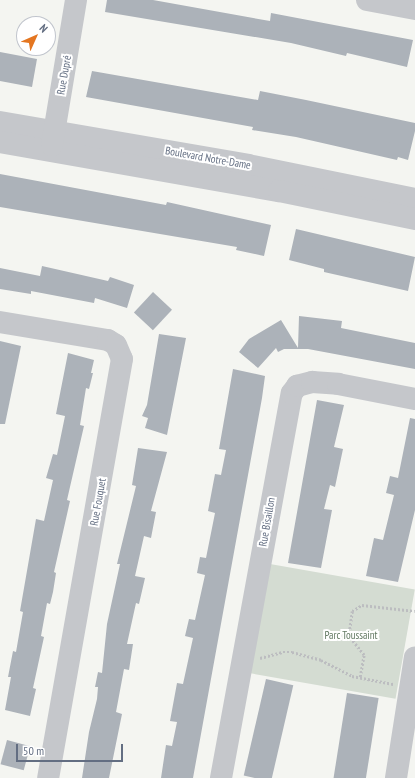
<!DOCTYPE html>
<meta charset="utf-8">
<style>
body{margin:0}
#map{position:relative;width:415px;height:778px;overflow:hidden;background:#f4f5f1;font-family:"PT Sans Narrow",sans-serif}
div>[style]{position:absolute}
.green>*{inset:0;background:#d4dcd2;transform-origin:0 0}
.building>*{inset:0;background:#acb2b9;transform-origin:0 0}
.path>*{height:2.5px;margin-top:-1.25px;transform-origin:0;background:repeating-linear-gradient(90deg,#bcbdc0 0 2px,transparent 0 4px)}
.minor>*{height:22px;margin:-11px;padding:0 11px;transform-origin:11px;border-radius:11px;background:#c5c7cb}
span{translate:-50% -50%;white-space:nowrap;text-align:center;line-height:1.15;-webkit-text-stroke:4px #fff;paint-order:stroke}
.street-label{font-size:11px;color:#636e82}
.park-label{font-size:11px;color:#627962}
.north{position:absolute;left:16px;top:16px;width:40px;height:40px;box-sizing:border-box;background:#fff;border:1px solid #c1c5cd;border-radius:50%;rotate:45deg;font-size:11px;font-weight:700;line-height:16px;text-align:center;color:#636e82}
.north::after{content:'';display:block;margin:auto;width:14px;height:18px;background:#e47621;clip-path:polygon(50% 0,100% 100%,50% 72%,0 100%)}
.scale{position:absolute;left:16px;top:744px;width:107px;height:18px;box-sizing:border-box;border:2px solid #636e82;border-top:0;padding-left:5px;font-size:12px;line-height:14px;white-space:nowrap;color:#636e82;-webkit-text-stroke:3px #fff;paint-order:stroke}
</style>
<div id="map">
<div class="green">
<i style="left:270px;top:564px;width:147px;height:111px;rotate:10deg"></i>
</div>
<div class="building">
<i style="clip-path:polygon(107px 0,153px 0,270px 21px,271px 13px,413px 40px,407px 67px,347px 53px,346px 56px,291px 43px,105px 12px)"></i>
<i style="clip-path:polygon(0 52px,37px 59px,32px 87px,0 81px)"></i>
<i style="clip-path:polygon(92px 71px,258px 100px,260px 91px,306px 100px,415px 123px,415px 131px,408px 160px,398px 157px,397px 160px,296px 137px,252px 130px,253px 127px,86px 97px)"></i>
<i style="clip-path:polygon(0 174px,166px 205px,167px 202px,271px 225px,264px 256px,236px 250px,237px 247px,0 207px)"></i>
<i style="clip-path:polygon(296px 229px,415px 257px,408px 291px,324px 272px,324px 269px,289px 260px)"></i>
<i style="clip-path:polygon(42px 266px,108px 281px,110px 277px,134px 285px,127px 308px,95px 298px,94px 303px,31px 291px,31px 294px,0 289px,0 268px,40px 276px)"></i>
<i style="left:153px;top:292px;width:26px;height:28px;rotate:43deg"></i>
<i style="clip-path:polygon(299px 316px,342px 321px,341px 328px,415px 343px,415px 369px,308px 349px,284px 349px,278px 352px,276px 348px,258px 368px,239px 352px,249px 339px,281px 320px,298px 348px)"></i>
<i style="clip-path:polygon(159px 334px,186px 338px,167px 435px,145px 428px,148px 418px,142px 416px,147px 405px)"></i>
<i style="clip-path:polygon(0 341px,21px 346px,5px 424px,0 424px)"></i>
<i style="clip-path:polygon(68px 353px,94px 360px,91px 373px,93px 373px,89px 389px,86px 388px,80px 425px,84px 426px,67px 500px,70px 501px,54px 572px,56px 573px,53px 592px,50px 604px,47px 603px,41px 636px,44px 637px,33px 688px,36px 689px,30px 716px,5px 710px,11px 677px,8px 677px,13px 651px,16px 652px,23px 612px,20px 611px,36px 519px,44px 521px,53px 480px,46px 478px,53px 454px,57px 455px,65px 416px,56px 414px)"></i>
<i style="clip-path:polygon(233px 369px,265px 376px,262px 398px,193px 778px,161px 778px,166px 745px,172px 746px,177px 722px,170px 721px,177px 683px,183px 684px,193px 638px,185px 636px,189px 619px,195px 620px,205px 575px,197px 573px,200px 557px,206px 558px,215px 513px,208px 511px,215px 474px,221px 475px,226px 450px,219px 449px)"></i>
<i style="clip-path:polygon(317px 400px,344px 405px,334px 447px,343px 449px,335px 487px,330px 485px,324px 509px,332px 510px,321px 568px,288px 563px)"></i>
<i style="clip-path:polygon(410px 418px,415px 419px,415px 510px,398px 582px,366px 576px,374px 538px,383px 540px,394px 495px,386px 493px,390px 476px,398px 478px)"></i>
<i style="clip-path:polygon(138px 448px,167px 452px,151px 511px,156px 512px,151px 538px,144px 536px,135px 576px,145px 578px,139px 604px,136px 603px,127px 644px,133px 644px,129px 670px,124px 669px,116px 712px,122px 714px,109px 778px,82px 778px,89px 732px,97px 699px,98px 687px,95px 687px,98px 672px,102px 673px,107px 624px,120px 564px,117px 564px,136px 486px,132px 485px)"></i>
<i style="left:266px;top:679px;width:28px;height:99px;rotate:13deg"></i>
<i style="left:347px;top:693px;width:32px;height:86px;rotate:9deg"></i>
<i style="left:7px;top:740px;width:24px;height:25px;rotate:15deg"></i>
</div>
<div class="path">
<i style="left:260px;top:658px;width:24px;rotate:-15deg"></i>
<i style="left:283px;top:652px;width:9px"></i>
<i style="left:292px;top:652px;width:30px;rotate:15deg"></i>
<i style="left:321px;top:660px;width:35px;rotate:27deg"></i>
<i style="left:352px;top:676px;width:42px;rotate:11deg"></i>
<i style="left:360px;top:677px;width:22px;rotate:-80deg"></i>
<i style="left:364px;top:655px;width:22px;rotate:-129deg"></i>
<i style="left:350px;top:638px;width:5px;rotate:-101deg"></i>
<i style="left:349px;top:633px;width:22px;rotate:-82deg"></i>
<i style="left:352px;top:611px;width:12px;rotate:-31deg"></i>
<i style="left:362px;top:605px;width:53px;rotate:6.5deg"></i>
</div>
<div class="minor">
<i style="left:367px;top:0;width:49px;rotate:10.6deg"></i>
<i style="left:0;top:122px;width:252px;rotate:9.8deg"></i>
<i style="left:248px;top:165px;width:170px;rotate:11.5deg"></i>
<i style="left:0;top:142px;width:283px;rotate:10deg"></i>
<i style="left:279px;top:191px;width:139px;rotate:11.6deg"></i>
<i style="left:52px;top:145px;width:147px;rotate:-80.6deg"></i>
<i style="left:0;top:322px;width:109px;rotate:9.5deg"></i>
<i style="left:108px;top:340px;width:9px;rotate:32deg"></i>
<i style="left:116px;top:345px;width:15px;rotate:67deg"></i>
<i style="left:122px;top:359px;width:425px;rotate:100deg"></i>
<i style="left:221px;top:778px;width:391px;rotate:-79.6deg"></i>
<i style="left:292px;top:393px;width:9px;rotate:-54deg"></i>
<i style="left:297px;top:386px;width:16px;rotate:-15deg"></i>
<i style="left:312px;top:382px;width:26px;rotate:4deg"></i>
<i style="left:338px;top:384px;width:78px;rotate:11deg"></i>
<i style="left:396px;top:778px;width:122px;rotate:-81.1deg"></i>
</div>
<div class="street-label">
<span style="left:64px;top:75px;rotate:-80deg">Rue Dupré</span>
<span style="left:208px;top:158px;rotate:10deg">Boulevard Notre-Dame</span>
<span style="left:98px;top:502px;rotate:-80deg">Rue Fouquet</span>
<span style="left:267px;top:522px;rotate:-80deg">Rue Bisaillon</span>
</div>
<div class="park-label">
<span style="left:351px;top:635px">Parc Toussaint</span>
</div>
<div class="north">N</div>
<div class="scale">50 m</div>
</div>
